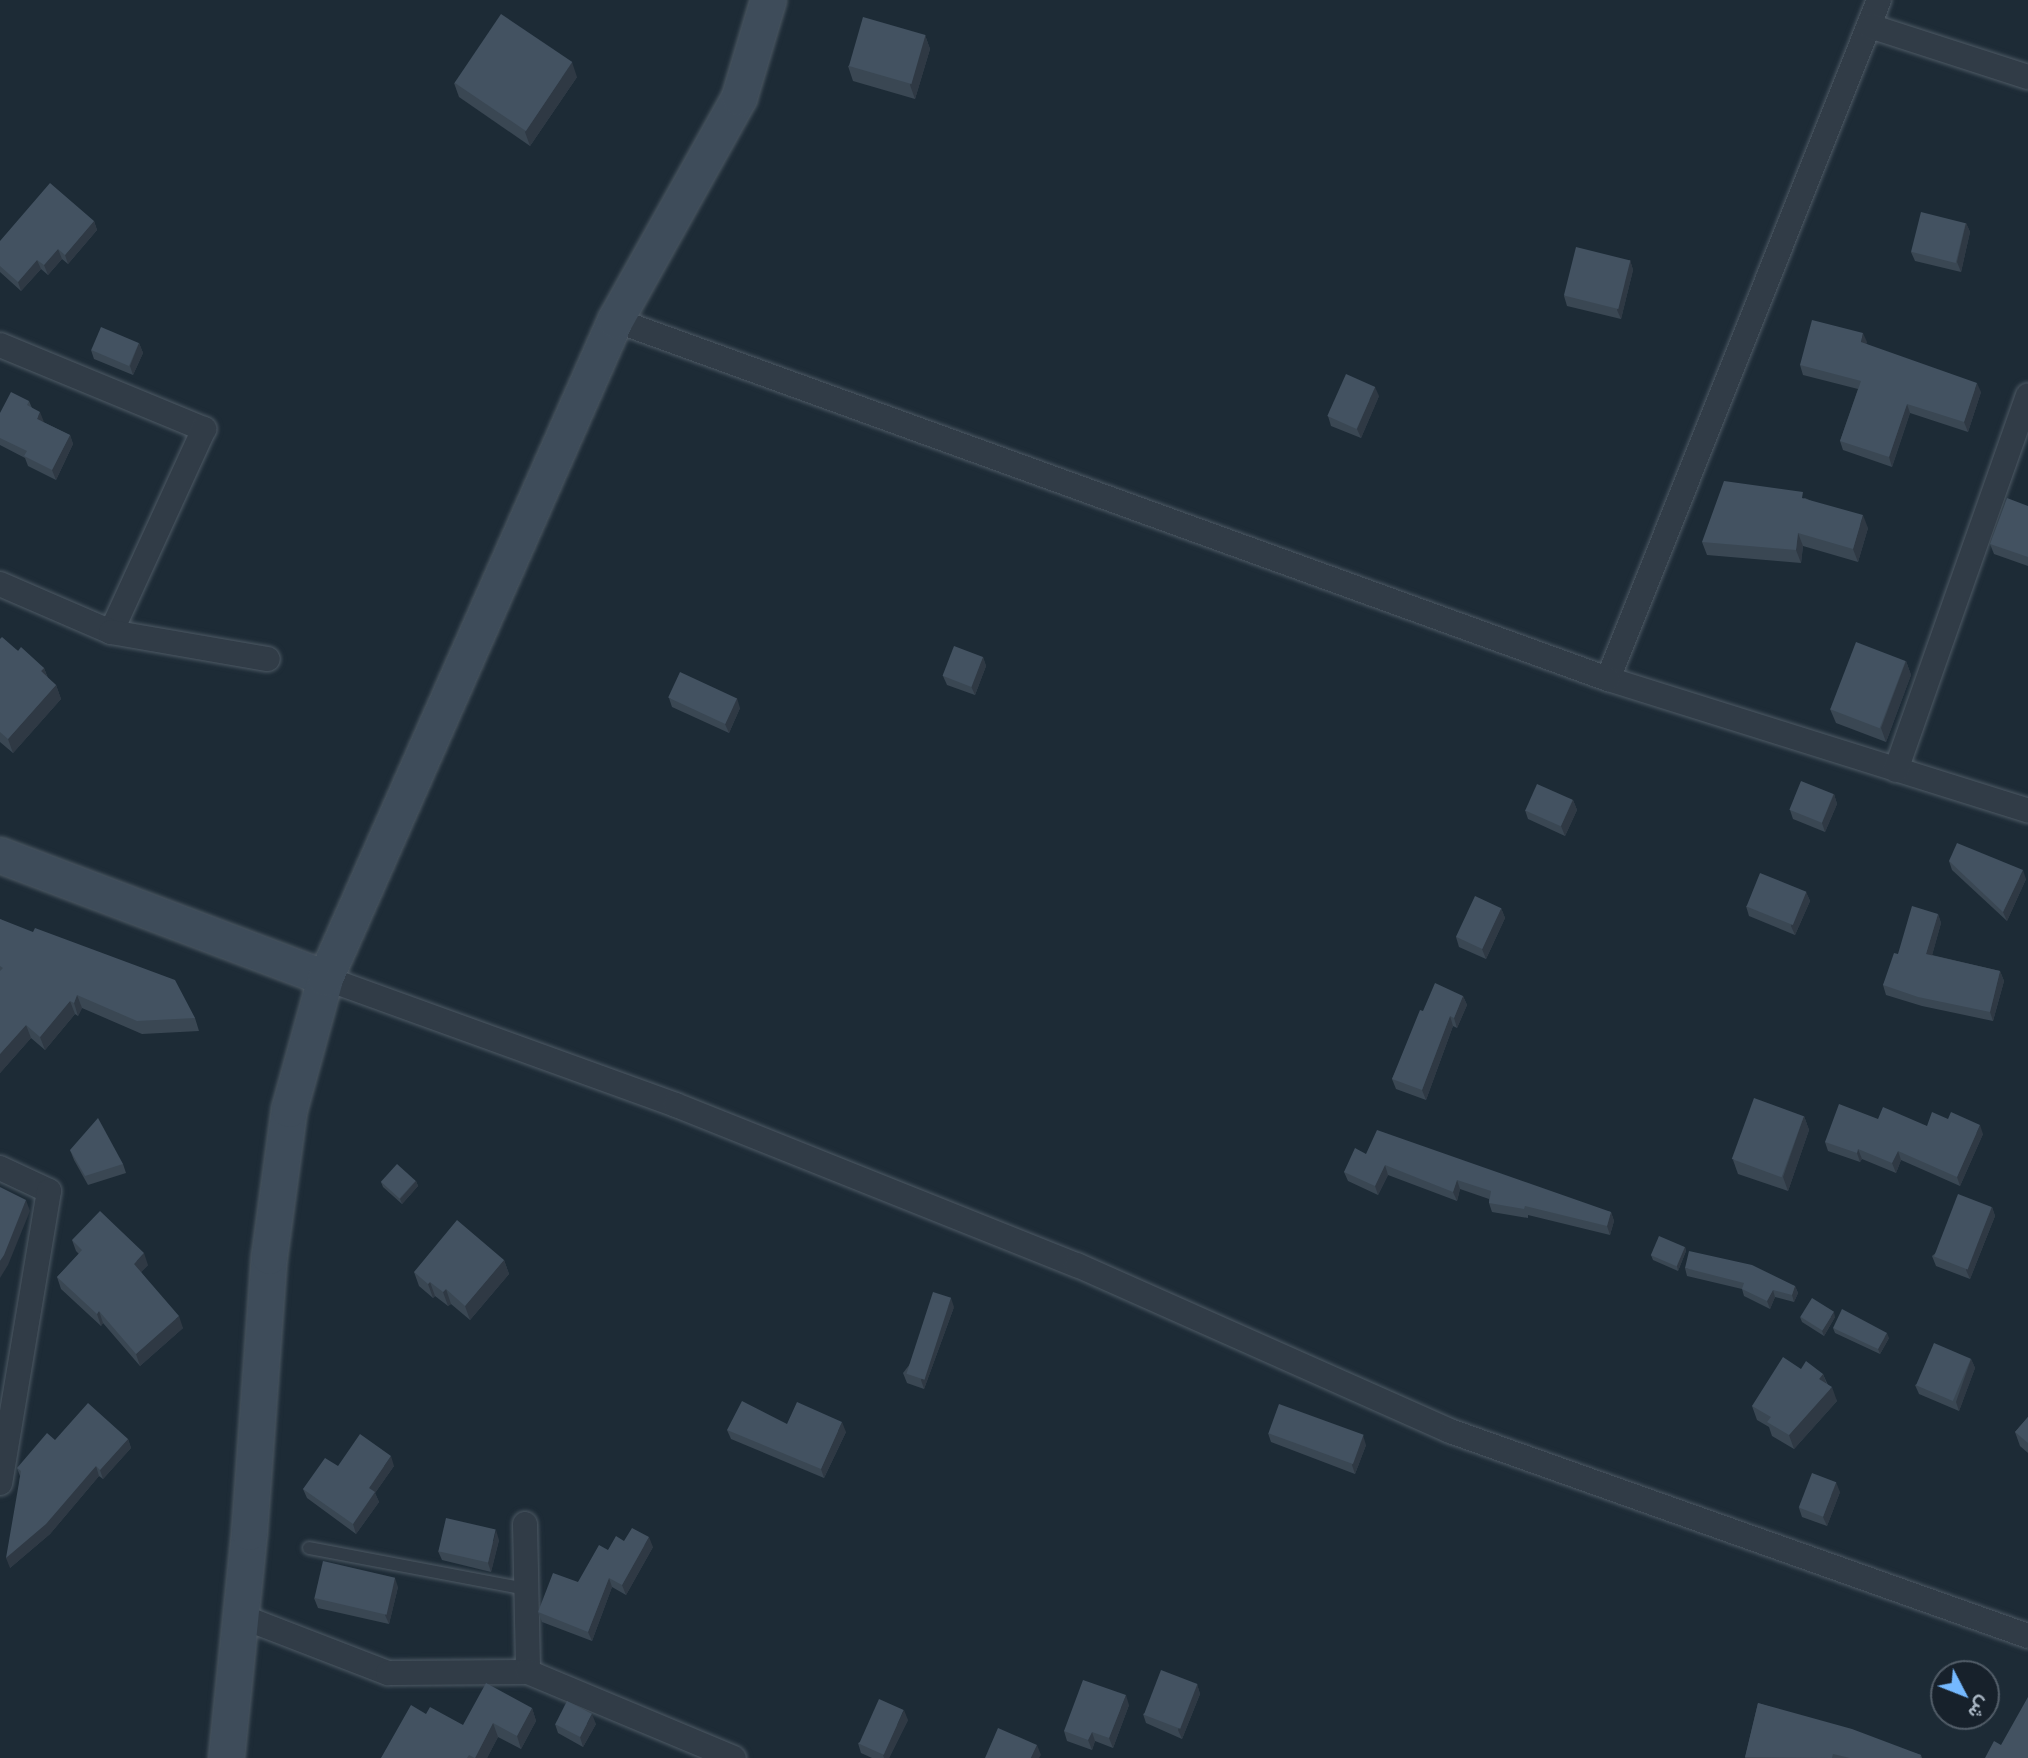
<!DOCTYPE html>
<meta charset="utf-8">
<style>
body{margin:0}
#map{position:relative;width:2028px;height:1758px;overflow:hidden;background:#1d2b36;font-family:"DM Sans",Vazirmatn,sans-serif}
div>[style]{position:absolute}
.roads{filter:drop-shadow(0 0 2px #4e5a65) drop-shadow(0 0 2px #4e5a65)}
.lane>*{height:12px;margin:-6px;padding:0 6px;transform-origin:6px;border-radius:6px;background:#313c47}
.street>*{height:24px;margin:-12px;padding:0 12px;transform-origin:12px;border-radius:12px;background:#313c47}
.secondary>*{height:35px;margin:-17.5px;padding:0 17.5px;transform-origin:17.5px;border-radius:17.5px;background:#3e4c5a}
.wall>*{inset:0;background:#3a4753}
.shaded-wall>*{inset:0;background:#2f3944}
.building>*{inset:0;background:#435261;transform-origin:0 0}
span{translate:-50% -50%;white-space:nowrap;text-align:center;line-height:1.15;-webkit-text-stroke:5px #17212b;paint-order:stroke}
.north{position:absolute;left:1930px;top:1660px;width:70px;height:70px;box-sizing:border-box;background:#17212b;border:2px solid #525d68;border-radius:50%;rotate:132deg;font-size:19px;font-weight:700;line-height:28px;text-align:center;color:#aab7c4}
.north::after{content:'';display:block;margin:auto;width:24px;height:32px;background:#75b9ff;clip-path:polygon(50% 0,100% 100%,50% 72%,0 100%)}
</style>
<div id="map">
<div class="roads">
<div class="lane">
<i style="left:309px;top:1548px;width:221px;rotate:10.7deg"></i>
</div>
<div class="street">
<i style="left:1879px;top:0;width:731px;rotate:111.76deg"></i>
<i style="left:1608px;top:679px;width:440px;rotate:17.4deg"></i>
<i style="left:1870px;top:26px;width:166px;rotate:17.9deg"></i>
<i style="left:615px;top:320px;width:1056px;rotate:19.88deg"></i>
<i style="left:0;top:345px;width:221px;rotate:22.4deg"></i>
<i style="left:204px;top:429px;width:223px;rotate:114.6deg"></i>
<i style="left:0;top:584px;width:121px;rotate:23.4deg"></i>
<i style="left:111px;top:632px;width:159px;rotate:9.8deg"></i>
<i style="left:1896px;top:770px;width:397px;rotate:-70.6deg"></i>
<i style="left:325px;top:978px;width:373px;rotate:19.9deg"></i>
<i style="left:676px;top:1105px;width:432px;rotate:21.8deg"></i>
<i style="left:1077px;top:1265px;width:408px;rotate:24deg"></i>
<i style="left:1450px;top:1431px;width:613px;rotate:19.53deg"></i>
<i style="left:0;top:1168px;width:54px;rotate:25.1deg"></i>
<i style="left:49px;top:1191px;width:296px;rotate:99.5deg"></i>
<i style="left:525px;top:1524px;width:148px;rotate:88.8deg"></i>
<i style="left:240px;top:1616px;width:159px;rotate:21.1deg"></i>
<i style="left:388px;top:1673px;width:140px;rotate:-0.4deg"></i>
<i style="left:528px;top:1672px;width:223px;rotate:22.7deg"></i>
</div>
<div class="secondary">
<i style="left:0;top:855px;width:347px;rotate:20.7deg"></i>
<i style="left:226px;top:1758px;width:227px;rotate:-84.2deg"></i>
<i style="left:249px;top:1532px;width:277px;rotate:-85.9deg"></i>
<i style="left:269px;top:1256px;width:148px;rotate:-82.3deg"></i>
<i style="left:289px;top:1109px;width:136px;rotate:-74.6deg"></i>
<i style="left:325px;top:978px;width:719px;rotate:-66.22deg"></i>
<i style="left:615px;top:320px;width:255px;rotate:-60.9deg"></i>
<i style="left:739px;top:97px;width:101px;rotate:-73.4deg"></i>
</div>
</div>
<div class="wall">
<i style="clip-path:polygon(925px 35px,930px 49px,915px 99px,853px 81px,848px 66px)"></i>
<i style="clip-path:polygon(577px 77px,530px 146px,459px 97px,454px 83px)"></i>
<i style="clip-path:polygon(94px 221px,97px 230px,68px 264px,62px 259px,48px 275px,41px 269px,21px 291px,0 272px,0 241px)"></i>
<i style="clip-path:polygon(1966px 223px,1970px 232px,1961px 272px,1915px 261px,1911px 252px)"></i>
<i style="clip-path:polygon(1630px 260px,1633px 270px,1621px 319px,1567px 306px,1564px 296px)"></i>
<i style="clip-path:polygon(1867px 342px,1866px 344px,1981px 392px,1968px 432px,1910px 413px,1892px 467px,1843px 450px,1840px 441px,1858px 389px,1803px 375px,1800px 365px)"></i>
<i style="clip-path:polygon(139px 343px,143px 353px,133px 375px,94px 359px,91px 350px)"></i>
<i style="clip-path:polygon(1379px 396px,1361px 438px,1331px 426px,1328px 416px)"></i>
<i style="clip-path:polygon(29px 401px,32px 408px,43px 422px,70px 435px,73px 444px,56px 480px,28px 466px,25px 458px,0 445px,0 413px)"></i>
<i style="clip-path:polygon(1805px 498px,1868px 528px,1858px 562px,1803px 546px,1801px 563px,1707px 555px,1702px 542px)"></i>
<i style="clip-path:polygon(2028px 506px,2028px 566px,1994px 554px,1990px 544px)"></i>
<i style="clip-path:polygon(0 639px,44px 668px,48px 678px,56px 685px,61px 699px,13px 753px,0 742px)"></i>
<i style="clip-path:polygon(983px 657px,986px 666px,975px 695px,947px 685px,943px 676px)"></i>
<i style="clip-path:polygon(1906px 661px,1911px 675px,1886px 742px,1836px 723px,1830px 709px)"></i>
<i style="clip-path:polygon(669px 698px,740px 708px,729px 733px,672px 707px)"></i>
<i style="clip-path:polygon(1834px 794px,1837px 804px,1825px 832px,1793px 819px,1790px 810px)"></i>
<i style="clip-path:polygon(1573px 800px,1577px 810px,1565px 836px,1528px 819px,1525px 810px)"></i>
<i style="clip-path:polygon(1949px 861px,2026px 879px,2007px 921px,1952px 870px)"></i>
<i style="clip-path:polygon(1806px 892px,1810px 901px,1795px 935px,1749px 916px,1746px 906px)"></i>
<i style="clip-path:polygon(1501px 908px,1505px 918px,1486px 959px,1459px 947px,1456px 937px)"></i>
<i style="clip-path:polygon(1938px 914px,1941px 923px,1932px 955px,2000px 971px,2004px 981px,1993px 1021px,1922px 1006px,1886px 995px,1883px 985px,1898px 954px)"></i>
<i style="clip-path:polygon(0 919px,195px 1018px,199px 1031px,142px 1034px,82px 1008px,78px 1016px,75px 1014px,45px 1050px,31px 1038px,0 1073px)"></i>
<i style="clip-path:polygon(1463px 996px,1467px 1005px,1457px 1028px,1453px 1026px,1426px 1100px,1396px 1089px,1392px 1079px,1423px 1011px)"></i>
<i style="clip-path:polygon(1804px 1116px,1809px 1130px,1788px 1191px,1738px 1174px,1733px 1160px)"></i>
<i style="clip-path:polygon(1878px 1119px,1983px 1134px,1960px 1186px,1901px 1160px,1896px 1173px,1862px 1159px,1860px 1162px,1828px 1151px,1825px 1142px)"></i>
<i style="clip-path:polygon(70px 1150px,123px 1164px,126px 1173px,88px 1185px,74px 1160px)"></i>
<i style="clip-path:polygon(1366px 1154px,1611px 1212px,1614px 1221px,1610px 1235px,1528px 1215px,1528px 1218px,1492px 1212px,1489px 1203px,1489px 1199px,1460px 1189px,1457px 1201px,1388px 1175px,1378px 1195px,1348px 1181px,1344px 1172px)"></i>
<i style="clip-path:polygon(416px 1181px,418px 1186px,402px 1204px,383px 1187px,381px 1182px)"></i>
<i style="clip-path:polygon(1992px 1207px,1995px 1216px,1970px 1279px,1936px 1266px,1932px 1256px)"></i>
<i style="clip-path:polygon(72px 1240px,148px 1265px,141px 1272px,183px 1328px,140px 1366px,103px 1323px,101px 1326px,61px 1289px,57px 1277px,79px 1254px,76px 1251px)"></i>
<i style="clip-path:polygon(1685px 1247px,1686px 1251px,1678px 1271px,1653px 1260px,1651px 1255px)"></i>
<i style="clip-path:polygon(504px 1260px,509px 1274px,470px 1320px,451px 1304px,448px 1306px,435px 1296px,433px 1298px,419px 1286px,414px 1272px)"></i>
<i style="clip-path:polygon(1685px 1268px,1795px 1286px,1798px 1293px,1794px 1302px,1775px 1297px,1770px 1309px,1744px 1296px,1742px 1289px,1687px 1276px)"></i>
<i style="clip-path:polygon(954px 1307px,924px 1389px,907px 1383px,903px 1373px)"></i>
<i style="clip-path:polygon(1800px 1317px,1835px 1317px,1824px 1336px,1802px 1322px)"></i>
<i style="clip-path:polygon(1833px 1328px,1889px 1338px,1880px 1354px,1835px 1333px)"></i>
<i style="clip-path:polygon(1971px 1359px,1975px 1368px,1959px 1411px,1919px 1394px,1915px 1385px)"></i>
<i style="clip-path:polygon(1801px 1369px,1823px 1374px,1827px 1383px,1837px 1401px,1794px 1449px,1772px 1436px,1769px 1427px,1757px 1420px,1752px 1406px)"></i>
<i style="clip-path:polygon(2028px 1417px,2028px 1453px,2020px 1446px,2015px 1432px)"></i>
<i style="clip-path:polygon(787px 1424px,846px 1432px,824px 1478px,731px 1439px,727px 1430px)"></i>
<i style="clip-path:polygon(1268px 1433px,1366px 1445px,1355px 1474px,1271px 1442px)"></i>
<i style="clip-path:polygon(128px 1439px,131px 1448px,103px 1479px,99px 1476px,50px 1534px,10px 1568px,20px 1476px,17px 1468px,55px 1440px)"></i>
<i style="clip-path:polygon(338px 1466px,394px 1466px,375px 1493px,379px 1502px,356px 1534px,307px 1498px,303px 1489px)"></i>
<i style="clip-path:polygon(1840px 1492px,1827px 1526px,1802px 1517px,1799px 1508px)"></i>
<i style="clip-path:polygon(499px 1540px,491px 1572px,442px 1560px,438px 1551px)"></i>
<i style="clip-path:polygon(624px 1541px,653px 1547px,626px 1595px,612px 1587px,592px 1641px,542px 1622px,538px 1612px,578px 1582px,608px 1550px)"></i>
<i style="clip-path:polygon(398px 1587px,389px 1624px,318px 1608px,314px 1598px)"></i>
<i style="clip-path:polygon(1197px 1684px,1200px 1694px,1182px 1739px,1146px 1723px,1143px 1714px)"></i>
<i style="clip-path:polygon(1758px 1703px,1921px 1755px,1922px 1758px,1745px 1758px)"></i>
<i style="clip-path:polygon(1129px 1705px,1113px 1748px,1095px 1741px,1092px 1750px,1067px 1741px,1064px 1731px)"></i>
<i style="clip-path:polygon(532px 1708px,536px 1721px,521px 1749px,498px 1737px,487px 1758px,381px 1758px,426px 1714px,463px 1725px)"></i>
<i style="clip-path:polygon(908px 1720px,889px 1758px,872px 1758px,861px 1753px,858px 1743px)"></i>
<i style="clip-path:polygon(555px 1724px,596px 1724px,583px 1747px,558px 1733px)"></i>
</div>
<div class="shaded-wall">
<i style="clip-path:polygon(925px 35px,930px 49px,915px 99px,910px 85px)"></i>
<i style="clip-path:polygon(572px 62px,577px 77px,530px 146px,525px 132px)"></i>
<i style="clip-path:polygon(94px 221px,97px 230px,68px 264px,65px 255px)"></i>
<i style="clip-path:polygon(1966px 223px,1970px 232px,1961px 272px,1957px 262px)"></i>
<i style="clip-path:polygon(58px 249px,62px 259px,48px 275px,44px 265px)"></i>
<i style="clip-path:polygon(37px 260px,41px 269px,21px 291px,18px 282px)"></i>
<i style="clip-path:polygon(1630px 260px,1633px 270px,1621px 319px,1617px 310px)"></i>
<i style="clip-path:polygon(1863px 333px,1867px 342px,1864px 351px,1861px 342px)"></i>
<i style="clip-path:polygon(139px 343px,143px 353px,133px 375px,130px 366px)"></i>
<i style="clip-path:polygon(1977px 383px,1981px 392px,1968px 432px,1964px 422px)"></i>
<i style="clip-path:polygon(1375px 387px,1379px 396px,1361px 438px,1357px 429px)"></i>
<i style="clip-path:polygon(1907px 404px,1910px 413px,1892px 467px,1889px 457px)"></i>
<i style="clip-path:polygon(40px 412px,44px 422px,37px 419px)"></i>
<i style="clip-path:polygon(70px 435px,73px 444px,56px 480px,52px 470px)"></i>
<i style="clip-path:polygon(1863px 515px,1868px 528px,1858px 562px,1853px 549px)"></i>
<i style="clip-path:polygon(1798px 533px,1803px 546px,1801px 563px,1796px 550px)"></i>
<i style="clip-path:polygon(983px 657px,986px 666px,975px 695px,971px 686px)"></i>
<i style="clip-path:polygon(1906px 661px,1911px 675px,1886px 742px,1881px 728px)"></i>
<i style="clip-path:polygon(44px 668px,49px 682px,41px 671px)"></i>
<i style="clip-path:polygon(56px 685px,61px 699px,13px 753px,8px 739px)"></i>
<i style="clip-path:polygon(737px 698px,740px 708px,729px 733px,725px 724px)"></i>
<i style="clip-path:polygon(1834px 794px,1837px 804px,1825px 832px,1822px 823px)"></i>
<i style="clip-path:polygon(1573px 800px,1577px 810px,1565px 836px,1561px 826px)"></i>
<i style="clip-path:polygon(2023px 870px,2026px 879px,2007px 921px,2003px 912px)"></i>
<i style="clip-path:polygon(1806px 892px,1810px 901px,1795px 935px,1791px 926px)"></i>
<i style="clip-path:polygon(1501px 908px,1505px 918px,1486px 959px,1482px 949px)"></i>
<i style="clip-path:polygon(1938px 914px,1941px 923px,1930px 963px,1926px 954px)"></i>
<i style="clip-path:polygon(2000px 971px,2004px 981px,1993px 1021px,1990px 1012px)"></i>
<i style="clip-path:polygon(77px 995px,82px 1008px,78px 1016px,74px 1003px)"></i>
<i style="clip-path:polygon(1463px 996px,1467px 1005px,1457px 1028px,1454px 1018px)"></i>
<i style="clip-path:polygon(70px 1001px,75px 1014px,45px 1050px,40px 1037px)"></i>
<i style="clip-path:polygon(1450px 1016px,1453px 1026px,1426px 1100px,1422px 1090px)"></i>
<i style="clip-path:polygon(26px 1025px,31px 1038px,0 1073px,0 1054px)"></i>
<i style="clip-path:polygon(1804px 1116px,1809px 1130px,1788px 1191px,1783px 1177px)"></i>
<i style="clip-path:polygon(1980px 1125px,1983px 1134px,1960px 1186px,1957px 1177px)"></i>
<i style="clip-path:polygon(1858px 1149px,1862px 1159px,1860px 1162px,1857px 1153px)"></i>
<i style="clip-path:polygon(1898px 1151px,1901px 1160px,1896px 1173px,1892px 1163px)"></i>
<i style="clip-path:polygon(1385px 1165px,1388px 1175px,1378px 1195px,1375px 1186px)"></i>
<i style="clip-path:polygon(1457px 1180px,1460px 1189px,1457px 1201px,1453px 1192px)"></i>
<i style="clip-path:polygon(416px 1181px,418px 1186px,402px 1204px,400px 1199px)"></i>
<i style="clip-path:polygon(26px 1200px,30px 1211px,8px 1265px,0 1278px,0 1261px)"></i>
<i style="clip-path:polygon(1992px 1207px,1995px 1216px,1970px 1279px,1966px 1270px)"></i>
<i style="clip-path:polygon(1611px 1212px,1614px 1221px,1610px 1235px,1607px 1226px)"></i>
<i style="clip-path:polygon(1685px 1247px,1686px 1251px,1678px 1271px,1677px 1266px)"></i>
<i style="clip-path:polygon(144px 1253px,148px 1265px,138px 1275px,134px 1264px)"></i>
<i style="clip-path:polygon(504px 1260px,509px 1274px,470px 1320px,465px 1306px)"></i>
<i style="clip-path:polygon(430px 1282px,435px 1296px,433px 1298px,428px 1284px)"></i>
<i style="clip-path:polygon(1795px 1286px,1798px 1293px,1794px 1302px,1792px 1295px)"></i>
<i style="clip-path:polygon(446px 1289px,451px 1304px,448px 1306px,443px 1292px)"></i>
<i style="clip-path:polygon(1773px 1290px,1775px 1297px,1770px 1309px,1767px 1301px)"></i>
<i style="clip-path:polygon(951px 1298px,954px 1307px,924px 1389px,921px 1380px)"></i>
<i style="clip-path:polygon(99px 1311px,103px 1323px,101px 1326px,97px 1314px)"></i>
<i style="clip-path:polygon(1834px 1312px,1835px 1317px,1824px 1336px,1822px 1331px)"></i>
<i style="clip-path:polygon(179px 1316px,183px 1328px,140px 1366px,136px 1354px)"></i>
<i style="clip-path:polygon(1887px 1333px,1889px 1338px,1880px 1354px,1878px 1349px)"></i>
<i style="clip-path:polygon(1971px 1359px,1975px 1368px,1959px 1411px,1956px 1402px)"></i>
<i style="clip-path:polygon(1823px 1374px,1828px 1388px,1819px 1379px)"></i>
<i style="clip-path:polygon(1832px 1387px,1837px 1401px,1794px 1449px,1789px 1435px)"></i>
<i style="clip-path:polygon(842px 1422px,846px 1432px,824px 1478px,821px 1469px)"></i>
<i style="clip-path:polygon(1363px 1435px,1366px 1445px,1355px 1474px,1352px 1465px)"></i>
<i style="clip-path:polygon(128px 1439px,131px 1448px,103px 1479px,100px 1470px)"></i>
<i style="clip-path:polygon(391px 1456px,394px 1466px,375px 1493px,379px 1502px,356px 1534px,353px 1524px,369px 1488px)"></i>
<i style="clip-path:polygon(96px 1466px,99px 1476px,50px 1534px,10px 1568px,6px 1558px)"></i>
<i style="clip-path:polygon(1836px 1482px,1840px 1492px,1827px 1526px,1823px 1517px)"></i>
<i style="clip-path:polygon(496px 1530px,499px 1540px,491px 1572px,488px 1563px)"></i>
<i style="clip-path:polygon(649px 1537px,653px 1547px,626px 1595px,622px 1585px)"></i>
<i style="clip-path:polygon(395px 1578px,398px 1587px,389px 1624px,385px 1615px)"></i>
<i style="clip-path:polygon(609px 1578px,612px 1587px,592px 1641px,588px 1632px)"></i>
<i style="clip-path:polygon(1197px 1684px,1200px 1694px,1182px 1739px,1178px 1730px)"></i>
<i style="clip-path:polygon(1126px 1695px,1129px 1705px,1113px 1748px,1109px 1738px)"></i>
<i style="clip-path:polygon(532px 1708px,536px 1721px,521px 1749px,517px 1736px)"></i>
<i style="clip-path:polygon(904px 1710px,908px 1720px,889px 1758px,884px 1758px,883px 1755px)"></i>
<i style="clip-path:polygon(592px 1714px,596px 1724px,583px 1747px,580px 1737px)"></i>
<i style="clip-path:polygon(493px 1723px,498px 1737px,487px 1758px,475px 1758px)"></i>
<i style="clip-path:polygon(1092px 1732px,1095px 1741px,1092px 1750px,1088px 1740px)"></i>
<i style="clip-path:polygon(1037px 1745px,1041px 1755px,1039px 1758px,1031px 1758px)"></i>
</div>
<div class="building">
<i style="left:501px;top:14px;width:86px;height:83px;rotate:34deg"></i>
<i style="left:863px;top:17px;width:65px;height:51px;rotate:16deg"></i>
<i style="clip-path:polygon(50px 183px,94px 221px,65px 255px,58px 249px,44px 265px,37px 260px,18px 282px,0 266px,0 241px)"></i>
<i style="left:1921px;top:212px;width:46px;height:41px;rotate:14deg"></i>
<i style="left:1576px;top:247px;width:56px;height:50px;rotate:14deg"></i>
<i style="clip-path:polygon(1812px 320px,1863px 333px,1861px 342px,1977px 383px,1964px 422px,1907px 404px,1889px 457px,1840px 441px,1861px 381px,1800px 365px)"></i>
<i style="left:101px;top:327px;width:41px;height:25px;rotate:23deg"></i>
<i style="left:1346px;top:374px;width:32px;height:46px;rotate:24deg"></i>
<i style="clip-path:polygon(11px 392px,29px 401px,27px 405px,40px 412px,37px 419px,70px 435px,52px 470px,24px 456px,27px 451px,0 438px,0 413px)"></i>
<i style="clip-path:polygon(1724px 481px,1803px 492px,1802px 498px,1863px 515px,1853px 549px,1798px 533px,1796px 550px,1702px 542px)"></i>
<i style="clip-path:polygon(2007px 498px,2028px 506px,2028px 557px,1990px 544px)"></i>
<i style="clip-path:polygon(2px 637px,18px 651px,21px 647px,44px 668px,41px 671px,56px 685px,8px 739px,0 732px,0 639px)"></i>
<i style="left:1856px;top:642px;width:53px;height:72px;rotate:21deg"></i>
<i style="left:954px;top:646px;width:31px;height:32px;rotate:21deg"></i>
<i style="left:680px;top:672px;width:63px;height:28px;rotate:25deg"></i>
<i style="left:1801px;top:781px;width:35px;height:31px;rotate:22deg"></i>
<i style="left:1537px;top:784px;width:39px;height:29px;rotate:24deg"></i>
<i style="clip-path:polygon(1957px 843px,2023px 870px,2003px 912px,1949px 861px)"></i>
<i style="left:1760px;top:873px;width:50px;height:36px;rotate:22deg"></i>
<i style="left:1475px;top:896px;width:29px;height:45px;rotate:25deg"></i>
<i style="clip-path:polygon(1912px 906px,1938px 914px,1926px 954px,2000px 971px,1990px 1012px,1918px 997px,1883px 985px,1894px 953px,1898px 954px)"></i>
<i style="clip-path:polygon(0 919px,33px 932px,35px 928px,175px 980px,195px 1018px,137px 1021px,77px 995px,74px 1003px,70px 1001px,40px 1037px,26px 1025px,0 1054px,0 971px,3px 968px,0 966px)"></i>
<i style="clip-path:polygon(1435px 983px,1463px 996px,1454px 1018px,1450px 1016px,1422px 1090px,1392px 1079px,1420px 1010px,1423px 1011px)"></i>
<i style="left:1754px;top:1098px;width:53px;height:65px;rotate:20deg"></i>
<i style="clip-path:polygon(1839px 1104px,1878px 1119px,1883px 1107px,1927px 1126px,1932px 1112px,1948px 1119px,1951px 1112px,1980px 1125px,1957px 1177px,1898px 1151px,1892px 1163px,1858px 1149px,1857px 1153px,1825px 1142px)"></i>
<i style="clip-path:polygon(98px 1118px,123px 1164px,85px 1176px,70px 1150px)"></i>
<i style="clip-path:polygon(1377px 1130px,1611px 1212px,1607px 1226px,1525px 1206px,1524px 1209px,1489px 1203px,1491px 1191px,1457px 1180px,1453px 1192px,1385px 1165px,1375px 1186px,1344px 1172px,1355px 1148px,1366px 1154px)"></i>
<i style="left:397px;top:1164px;width:25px;height:24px;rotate:42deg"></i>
<i style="clip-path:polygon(0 1187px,26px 1200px,4px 1255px,0 1261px)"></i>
<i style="left:1958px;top:1194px;width:36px;height:67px;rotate:21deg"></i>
<i style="clip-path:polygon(100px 1211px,144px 1253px,134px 1264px,179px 1316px,136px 1354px,99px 1311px,97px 1314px,57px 1277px,82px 1250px,72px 1240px)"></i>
<i style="clip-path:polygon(457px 1220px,504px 1260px,465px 1306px,446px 1289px,443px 1292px,430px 1282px,428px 1284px,414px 1272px)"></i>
<i style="left:1659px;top:1236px;width:28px;height:21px;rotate:23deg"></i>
<i style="clip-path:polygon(1689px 1251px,1752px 1265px,1795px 1286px,1792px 1295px,1773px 1290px,1767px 1301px,1742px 1289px,1744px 1283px,1685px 1268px)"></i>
<i style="left:933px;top:1292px;width:19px;height:86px;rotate:18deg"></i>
<i style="left:1812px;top:1298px;width:26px;height:22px;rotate:32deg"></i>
<i style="clip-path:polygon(1842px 1309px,1887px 1333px,1878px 1349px,1833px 1328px)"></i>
<i style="left:1934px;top:1343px;width:40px;height:46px;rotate:23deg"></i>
<i style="clip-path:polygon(1783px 1357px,1801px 1369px,1806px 1361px,1823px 1374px,1819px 1379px,1832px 1387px,1789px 1435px,1767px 1422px,1771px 1417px,1752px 1406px)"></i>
<i style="clip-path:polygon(742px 1401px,787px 1424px,797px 1402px,842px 1422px,821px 1469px,727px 1430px)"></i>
<i style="clip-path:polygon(88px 1403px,128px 1439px,100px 1470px,96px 1466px,46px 1524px,6px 1558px,21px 1471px,17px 1468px,47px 1433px,55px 1440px)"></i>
<i style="left:1279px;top:1404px;width:90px;height:31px;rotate:20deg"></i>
<i style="clip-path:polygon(2028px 1417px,2028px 1443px,2015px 1432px)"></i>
<i style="clip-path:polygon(360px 1434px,391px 1456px,369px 1488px,375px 1492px,353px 1524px,303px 1489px,325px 1458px,338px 1466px)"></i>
<i style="left:1812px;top:1473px;width:26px;height:37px;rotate:21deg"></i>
<i style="left:446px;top:1518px;width:51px;height:34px;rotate:13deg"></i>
<i style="clip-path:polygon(632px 1528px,649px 1537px,622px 1585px,609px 1578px,588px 1632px,538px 1612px,553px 1573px,578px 1582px,599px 1545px,608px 1550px,616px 1536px,624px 1541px)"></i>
<i style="left:323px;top:1561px;width:74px;height:38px;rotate:13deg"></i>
<i style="left:1161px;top:1670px;width:39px;height:48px;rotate:21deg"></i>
<i style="clip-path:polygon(1083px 1680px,1126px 1695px,1109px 1738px,1092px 1732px,1088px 1740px,1064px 1731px)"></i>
<i style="clip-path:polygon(486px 1683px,532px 1708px,517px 1736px,493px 1723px,475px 1758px,469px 1755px,467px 1758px,381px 1758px,411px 1705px,426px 1714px,430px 1707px,463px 1725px)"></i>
<i style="clip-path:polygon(2028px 1697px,2028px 1758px,1985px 1758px,1994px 1741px,2001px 1745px)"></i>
<i style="left:879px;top:1699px;width:27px;height:49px;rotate:24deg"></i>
<i style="left:567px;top:1701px;width:28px;height:26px;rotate:27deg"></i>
<i style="clip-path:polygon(1758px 1703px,1852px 1729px,1921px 1755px,1920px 1757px,1922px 1758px,1850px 1758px,1833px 1754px,1832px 1758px,1745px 1757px)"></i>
<i style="clip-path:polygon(998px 1728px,1037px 1745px,1031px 1758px,985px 1758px)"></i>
</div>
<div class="north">ش</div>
</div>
